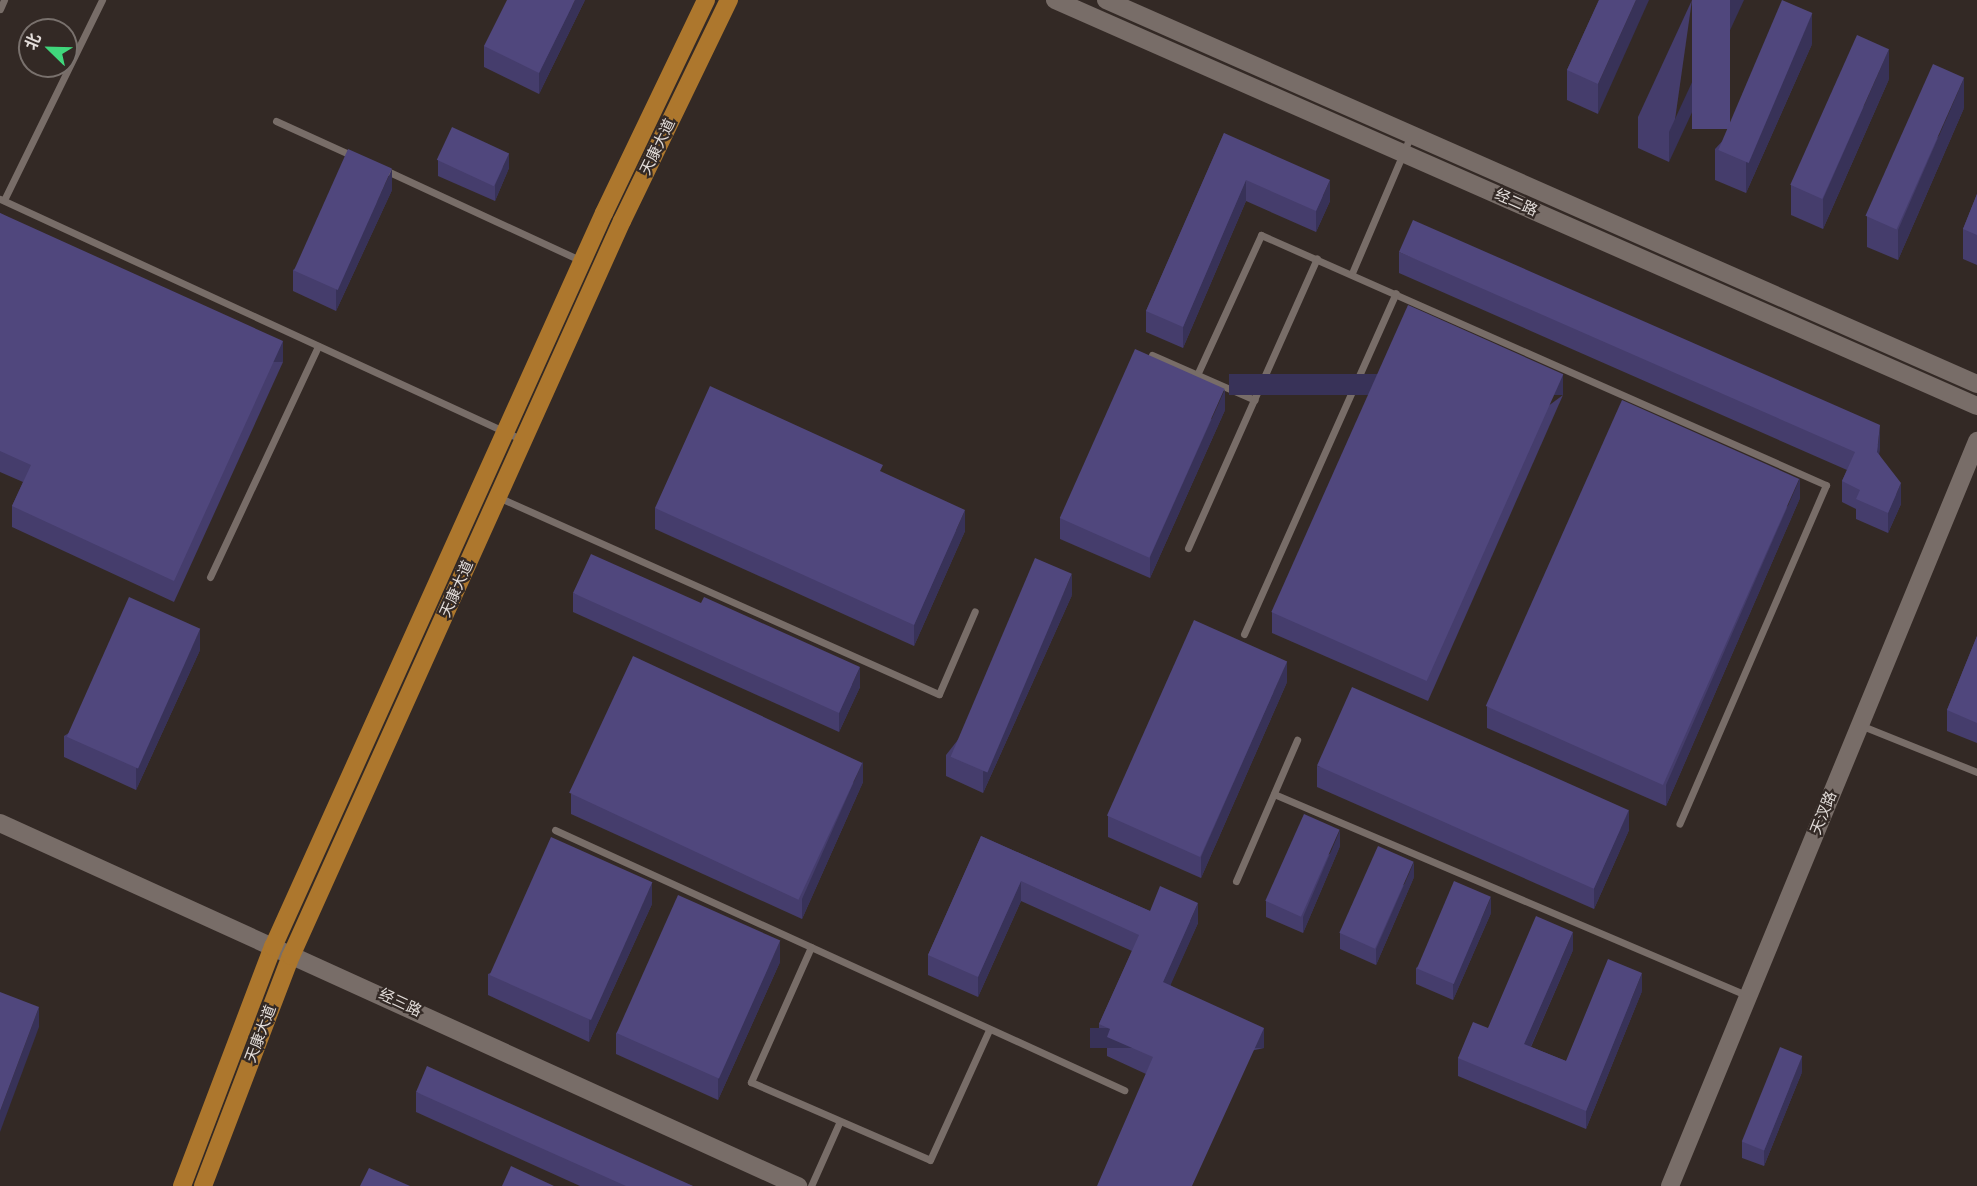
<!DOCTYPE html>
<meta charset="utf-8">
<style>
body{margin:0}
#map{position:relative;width:1977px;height:1186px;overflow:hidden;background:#332925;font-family:Bitter,"Noto Sans SC",serif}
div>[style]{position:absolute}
.service>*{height:7px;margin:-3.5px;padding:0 3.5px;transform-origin:3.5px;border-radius:3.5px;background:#786d68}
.tertiary>*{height:18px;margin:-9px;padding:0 9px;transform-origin:9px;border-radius:9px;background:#786d68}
.primary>*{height:18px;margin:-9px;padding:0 9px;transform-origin:9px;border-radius:9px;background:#ad772d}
.wall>*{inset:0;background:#453d6c}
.shaded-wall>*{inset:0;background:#383258;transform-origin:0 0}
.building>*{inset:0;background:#50477d;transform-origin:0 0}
span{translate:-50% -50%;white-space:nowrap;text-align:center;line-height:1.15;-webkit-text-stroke:4.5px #332925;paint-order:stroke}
.street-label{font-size:15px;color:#e3ddda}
.north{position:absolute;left:18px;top:18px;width:60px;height:60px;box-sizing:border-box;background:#332925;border:2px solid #79716d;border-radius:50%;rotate:293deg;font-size:16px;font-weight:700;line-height:24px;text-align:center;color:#e3ddda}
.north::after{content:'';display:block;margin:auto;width:21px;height:27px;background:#40d77c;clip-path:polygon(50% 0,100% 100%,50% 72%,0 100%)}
</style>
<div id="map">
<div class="service">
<i style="left:0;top:9px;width:10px;rotate:-66deg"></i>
<i style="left:276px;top:121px;width:85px;rotate:24.4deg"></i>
<i style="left:385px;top:170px;width:217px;rotate:24.8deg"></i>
<i style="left:0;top:199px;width:576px;rotate:24.74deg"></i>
<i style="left:4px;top:200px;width:223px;rotate:-63.9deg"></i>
<i style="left:1352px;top:273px;width:150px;rotate:-66.9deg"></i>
<i style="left:1152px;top:355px;width:112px;rotate:23.6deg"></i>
<i style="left:1197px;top:375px;width:154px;rotate:-65.4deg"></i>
<i style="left:1261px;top:235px;width:618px;rotate:23.87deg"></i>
<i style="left:1826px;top:485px;width:369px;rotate:113.4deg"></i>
<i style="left:498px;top:497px;width:483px;rotate:24.1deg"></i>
<i style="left:939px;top:694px;width:90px;rotate:-66.6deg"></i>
<i style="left:1188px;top:548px;width:317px;rotate:-66deg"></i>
<i style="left:210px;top:577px;width:255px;rotate:-64.9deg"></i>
<i style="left:1244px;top:634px;width:373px;rotate:-66deg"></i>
<i style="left:1860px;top:725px;width:126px;rotate:21.9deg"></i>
<i style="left:1274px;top:794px;width:513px;rotate:23.07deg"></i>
<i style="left:555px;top:830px;width:626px;rotate:24.56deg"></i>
<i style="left:1236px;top:881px;width:154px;rotate:-66.6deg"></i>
<i style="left:811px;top:947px;width:148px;rotate:114deg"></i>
<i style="left:751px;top:1082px;width:195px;rotate:23.5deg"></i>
<i style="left:930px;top:1160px;width:143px;rotate:-65.6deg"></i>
<i style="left:811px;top:1186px;width:71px;rotate:-66deg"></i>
</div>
<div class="tertiary">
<i style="left:1055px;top:0;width:1007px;rotate:23.77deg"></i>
<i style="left:1106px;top:0;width:952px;rotate:23.79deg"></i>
<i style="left:0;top:823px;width:877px;rotate:24.46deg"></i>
<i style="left:1670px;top:1186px;width:806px;rotate:-67.6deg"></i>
</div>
<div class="primary">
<i style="left:182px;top:1186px;width:256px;rotate:-69.2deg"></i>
<i style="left:273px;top:947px;width:805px;rotate:-65.73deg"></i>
<i style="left:604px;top:213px;width:236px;rotate:-64.4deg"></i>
<i style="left:203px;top:1186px;width:246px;rotate:-69.1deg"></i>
<i style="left:291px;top:956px;width:806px;rotate:-65.76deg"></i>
<i style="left:622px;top:221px;width:246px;rotate:-64.2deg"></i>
</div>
<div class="wall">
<i style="clip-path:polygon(585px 0,539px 94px,484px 67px,484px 46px)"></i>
<i style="clip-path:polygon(1599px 0,1598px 114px,1567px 100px,1567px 70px)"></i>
<i style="clip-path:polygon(1692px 0,1669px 162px,1638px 148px,1638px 117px)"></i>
<i style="clip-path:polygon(1812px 44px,1746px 193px,1715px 180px,1715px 149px)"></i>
<i style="clip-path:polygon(1889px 79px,1823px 229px,1791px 215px,1791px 185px)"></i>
<i style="clip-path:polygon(1964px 108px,1898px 260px,1867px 247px,1867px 216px)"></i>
<i style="clip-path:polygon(1224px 133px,1330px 201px,1316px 232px,1246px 201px,1183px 348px,1146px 332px,1146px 311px)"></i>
<i style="clip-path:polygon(438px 160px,509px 168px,495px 201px,438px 176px)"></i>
<i style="clip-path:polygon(392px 190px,336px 311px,293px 291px,293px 270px)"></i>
<i style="clip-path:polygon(1977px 194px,1977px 265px,1963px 259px,1963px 229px)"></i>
<i style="clip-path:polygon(0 213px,283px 362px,174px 602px,12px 527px,12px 506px,23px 482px,0 472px)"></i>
<i style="clip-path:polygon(1399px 252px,1880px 446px,1879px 454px,1901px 504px,1888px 533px,1856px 519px,1856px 509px,1842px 502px,1842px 481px,1847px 470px,1399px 273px)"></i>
<i style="clip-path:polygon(1563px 395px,1428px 701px,1272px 633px,1272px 612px)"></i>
<i style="clip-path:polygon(1225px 410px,1150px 578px,1060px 539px,1060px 518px)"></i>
<i style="clip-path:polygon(1800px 498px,1666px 806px,1487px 728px,1487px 707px)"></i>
<i style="clip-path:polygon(655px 508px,965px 531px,914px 646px,655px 529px)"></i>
<i style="clip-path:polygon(573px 593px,860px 687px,839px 732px,573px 612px)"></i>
<i style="clip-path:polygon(1072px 595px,983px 793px,946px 776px,946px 755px)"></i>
<i style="clip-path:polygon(1977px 636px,1977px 743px,1947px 731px,1947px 710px)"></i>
<i style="clip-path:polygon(200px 650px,136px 790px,64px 757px,64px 736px)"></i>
<i style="clip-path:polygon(1287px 682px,1201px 878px,1108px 837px,1108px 816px)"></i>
<i style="clip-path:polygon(1317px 766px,1629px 830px,1594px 909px,1317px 787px)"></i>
<i style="clip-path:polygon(863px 782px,802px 919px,571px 814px,571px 794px)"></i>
<i style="clip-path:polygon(981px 836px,1150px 911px,1198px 923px,1170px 985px,1264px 1048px,1146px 1074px,1107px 1056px,1107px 1047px,1099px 1044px,1099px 1024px,1132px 951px,1021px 901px,978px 997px,928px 975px,928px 955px)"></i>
<i style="clip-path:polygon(1340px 846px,1303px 933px,1266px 917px,1266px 901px)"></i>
<i style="clip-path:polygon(1414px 877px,1376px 965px,1340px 949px,1340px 933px)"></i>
<i style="clip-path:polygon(652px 904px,589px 1042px,488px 995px,488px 974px)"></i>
<i style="clip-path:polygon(1491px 913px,1453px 1000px,1416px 984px,1416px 968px)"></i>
<i style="clip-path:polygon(1573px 950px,1531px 1047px,1566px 1061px,1642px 991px,1586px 1129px,1458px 1076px,1458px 1058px,1488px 1028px)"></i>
<i style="clip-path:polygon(780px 962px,718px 1100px,616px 1054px,616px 1033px)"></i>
<i style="clip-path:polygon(1802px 1072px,1764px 1166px,1742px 1158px,1742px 1142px)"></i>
<i style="clip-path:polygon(416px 1092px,693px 1186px,580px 1186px,416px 1112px)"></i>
</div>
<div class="shaded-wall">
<i style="clip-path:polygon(575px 0,585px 0,539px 94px,539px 73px)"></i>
<i style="clip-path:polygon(1636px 0,1649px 0,1598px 114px,1598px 84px)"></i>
<i style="clip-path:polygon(1730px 0,1744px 0,1669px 162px,1669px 132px)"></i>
<i style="clip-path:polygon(1812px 13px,1812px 44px,1746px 193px,1746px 163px)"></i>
<i style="clip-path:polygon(1889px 49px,1889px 79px,1823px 229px,1823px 199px)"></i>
<i style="clip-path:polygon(1964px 78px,1964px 108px,1898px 260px,1898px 230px)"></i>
<i style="clip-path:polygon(509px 153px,509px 168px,495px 201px,495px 185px)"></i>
<i style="clip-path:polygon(392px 169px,392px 190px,336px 311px,336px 290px)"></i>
<i style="clip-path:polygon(1246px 180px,1246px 201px,1183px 348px,1183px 327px)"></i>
<i style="clip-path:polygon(1330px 180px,1330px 201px,1316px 232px,1316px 211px)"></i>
<i style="left:283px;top:341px;width:21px;height:264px;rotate:90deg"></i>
<i style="left:1563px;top:374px;width:21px;height:334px;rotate:90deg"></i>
<i style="clip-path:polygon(1225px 389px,1225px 410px,1150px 578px,1150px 557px)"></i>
<i style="clip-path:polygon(1880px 425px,1880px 446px,1877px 473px,1877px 452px)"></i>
<i style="clip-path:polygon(1800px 478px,1800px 498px,1666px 806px,1666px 785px)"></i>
<i style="clip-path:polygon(1901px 483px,1901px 504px,1888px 533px,1888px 513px)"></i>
<i style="clip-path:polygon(965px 510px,965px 531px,914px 646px,914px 625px)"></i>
<i style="clip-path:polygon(1072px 574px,1072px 595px,983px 793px,983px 772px)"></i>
<i style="clip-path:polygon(200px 629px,200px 650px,136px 790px,136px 769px)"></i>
<i style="clip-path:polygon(1287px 661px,1287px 682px,1201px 878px,1201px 857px)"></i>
<i style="clip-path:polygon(860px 667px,860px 687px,839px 732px,839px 713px)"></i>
<i style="clip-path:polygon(863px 761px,863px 782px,802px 919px,802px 899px)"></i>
<i style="clip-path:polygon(1629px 809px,1629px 830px,1594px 909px,1594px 888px)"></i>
<i style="clip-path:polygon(1340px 830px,1340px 846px,1303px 933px,1303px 917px)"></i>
<i style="clip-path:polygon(1414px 862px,1414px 877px,1376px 965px,1376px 949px)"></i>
<i style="clip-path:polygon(1021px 881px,1021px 901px,978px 997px,978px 977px)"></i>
<i style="clip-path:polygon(652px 883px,652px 904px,589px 1042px,589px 1021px)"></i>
<i style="clip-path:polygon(1491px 897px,1491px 913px,1453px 1000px,1453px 984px)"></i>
<i style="clip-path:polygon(1198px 903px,1198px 923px,1163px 1002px,1163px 982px)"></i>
<i style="clip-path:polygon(1573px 932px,1573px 950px,1524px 1062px,1524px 1044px)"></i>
<i style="clip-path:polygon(780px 941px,780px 962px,718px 1100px,718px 1079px)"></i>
<i style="clip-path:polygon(1642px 973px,1642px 991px,1586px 1129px,1586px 1111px)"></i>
<i style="clip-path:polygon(39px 1007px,39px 1027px,0 1132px,0 1111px)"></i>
<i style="left:1264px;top:1028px;width:20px;height:174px;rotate:90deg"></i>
<i style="clip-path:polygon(1802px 1056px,1802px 1072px,1764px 1166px,1764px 1151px)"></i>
</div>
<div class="building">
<i style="clip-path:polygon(507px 0,575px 0,539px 73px,484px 46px)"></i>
<i style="clip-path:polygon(1599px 0,1636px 0,1598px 84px,1567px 70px)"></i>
<i style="left:1692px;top:0;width:38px;height:129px"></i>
<i style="left:1782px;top:0;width:33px;height:163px;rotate:23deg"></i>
<i style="left:1857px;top:35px;width:35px;height:164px;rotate:24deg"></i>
<i style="left:1933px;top:64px;width:34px;height:166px;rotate:24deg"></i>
<i style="left:452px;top:127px;width:63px;height:36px;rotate:25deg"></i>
<i style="clip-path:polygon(1224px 133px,1330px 180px,1316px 211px,1246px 180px,1183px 327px,1146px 311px)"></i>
<i style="left:348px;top:149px;width:48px;height:133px;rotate:24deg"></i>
<i style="clip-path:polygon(1977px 194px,1977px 235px,1963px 229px)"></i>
<i style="clip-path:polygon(0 213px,283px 341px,174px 581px,12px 506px,31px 465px,0 451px)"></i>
<i style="clip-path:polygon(1413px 220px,1880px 425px,1877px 452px,1901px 483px,1888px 513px,1856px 499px,1860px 490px,1842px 481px,1855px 452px,1399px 252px)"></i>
<i style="left:1408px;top:305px;width:170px;height:336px;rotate:24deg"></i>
<i style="left:1135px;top:349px;width:98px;height:185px;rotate:24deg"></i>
<i style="clip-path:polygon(710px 386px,883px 465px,880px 471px,965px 510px,914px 625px,655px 508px)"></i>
<i style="left:1622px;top:400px;width:194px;height:335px;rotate:24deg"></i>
<i style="clip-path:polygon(591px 554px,701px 603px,704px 597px,860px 667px,839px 713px,573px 593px)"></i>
<i style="left:1035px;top:558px;width:40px;height:216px;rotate:23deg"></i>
<i style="left:129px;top:597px;width:78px;height:153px;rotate:24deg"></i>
<i style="left:1194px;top:620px;width:102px;height:214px;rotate:24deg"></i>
<i style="clip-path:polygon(1977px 636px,1977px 723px,1947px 710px)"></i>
<i style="left:633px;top:656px;width:253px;height:151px;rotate:25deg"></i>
<i style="left:1352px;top:687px;width:303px;height:86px;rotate:24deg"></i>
<i style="left:1304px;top:814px;width:39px;height:95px;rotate:24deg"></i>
<i style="clip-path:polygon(981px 836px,1150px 911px,1160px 886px,1198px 903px,1163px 982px,1264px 1028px,1192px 1186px,1097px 1186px,1153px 1057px,1107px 1037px,1110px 1029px,1099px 1024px,1139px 935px,1021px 881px,978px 977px,928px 955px)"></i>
<i style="left:551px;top:837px;width:111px;height:151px;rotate:24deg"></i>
<i style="left:1378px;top:846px;width:39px;height:95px;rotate:24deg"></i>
<i style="left:1454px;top:881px;width:40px;height:95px;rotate:23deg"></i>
<i style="left:678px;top:895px;width:112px;height:151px;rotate:24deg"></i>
<i style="clip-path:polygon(1536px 916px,1573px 932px,1524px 1044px,1566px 1061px,1608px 959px,1642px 973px,1586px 1111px,1458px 1058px,1473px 1022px,1488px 1028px)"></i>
<i style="clip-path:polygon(0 992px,39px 1007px,0 1111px)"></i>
<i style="left:1780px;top:1047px;width:24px;height:102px;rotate:22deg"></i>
<i style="clip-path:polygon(427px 1066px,693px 1186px,626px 1186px,416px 1092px)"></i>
<i style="clip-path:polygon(511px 1166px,554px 1186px,502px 1186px)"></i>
<i style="clip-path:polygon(369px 1168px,410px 1186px,360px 1186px)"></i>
</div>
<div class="street-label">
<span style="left:658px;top:147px;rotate:-64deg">天康大道</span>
<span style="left:1516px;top:203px;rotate:24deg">经二路</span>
<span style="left:457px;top:589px;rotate:-66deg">天康大道</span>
<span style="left:1824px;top:813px;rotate:-68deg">天汊路</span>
<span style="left:400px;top:1003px;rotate:25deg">经三路</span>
<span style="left:261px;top:1034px;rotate:-69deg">天康大道</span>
</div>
<div class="north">北</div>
</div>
